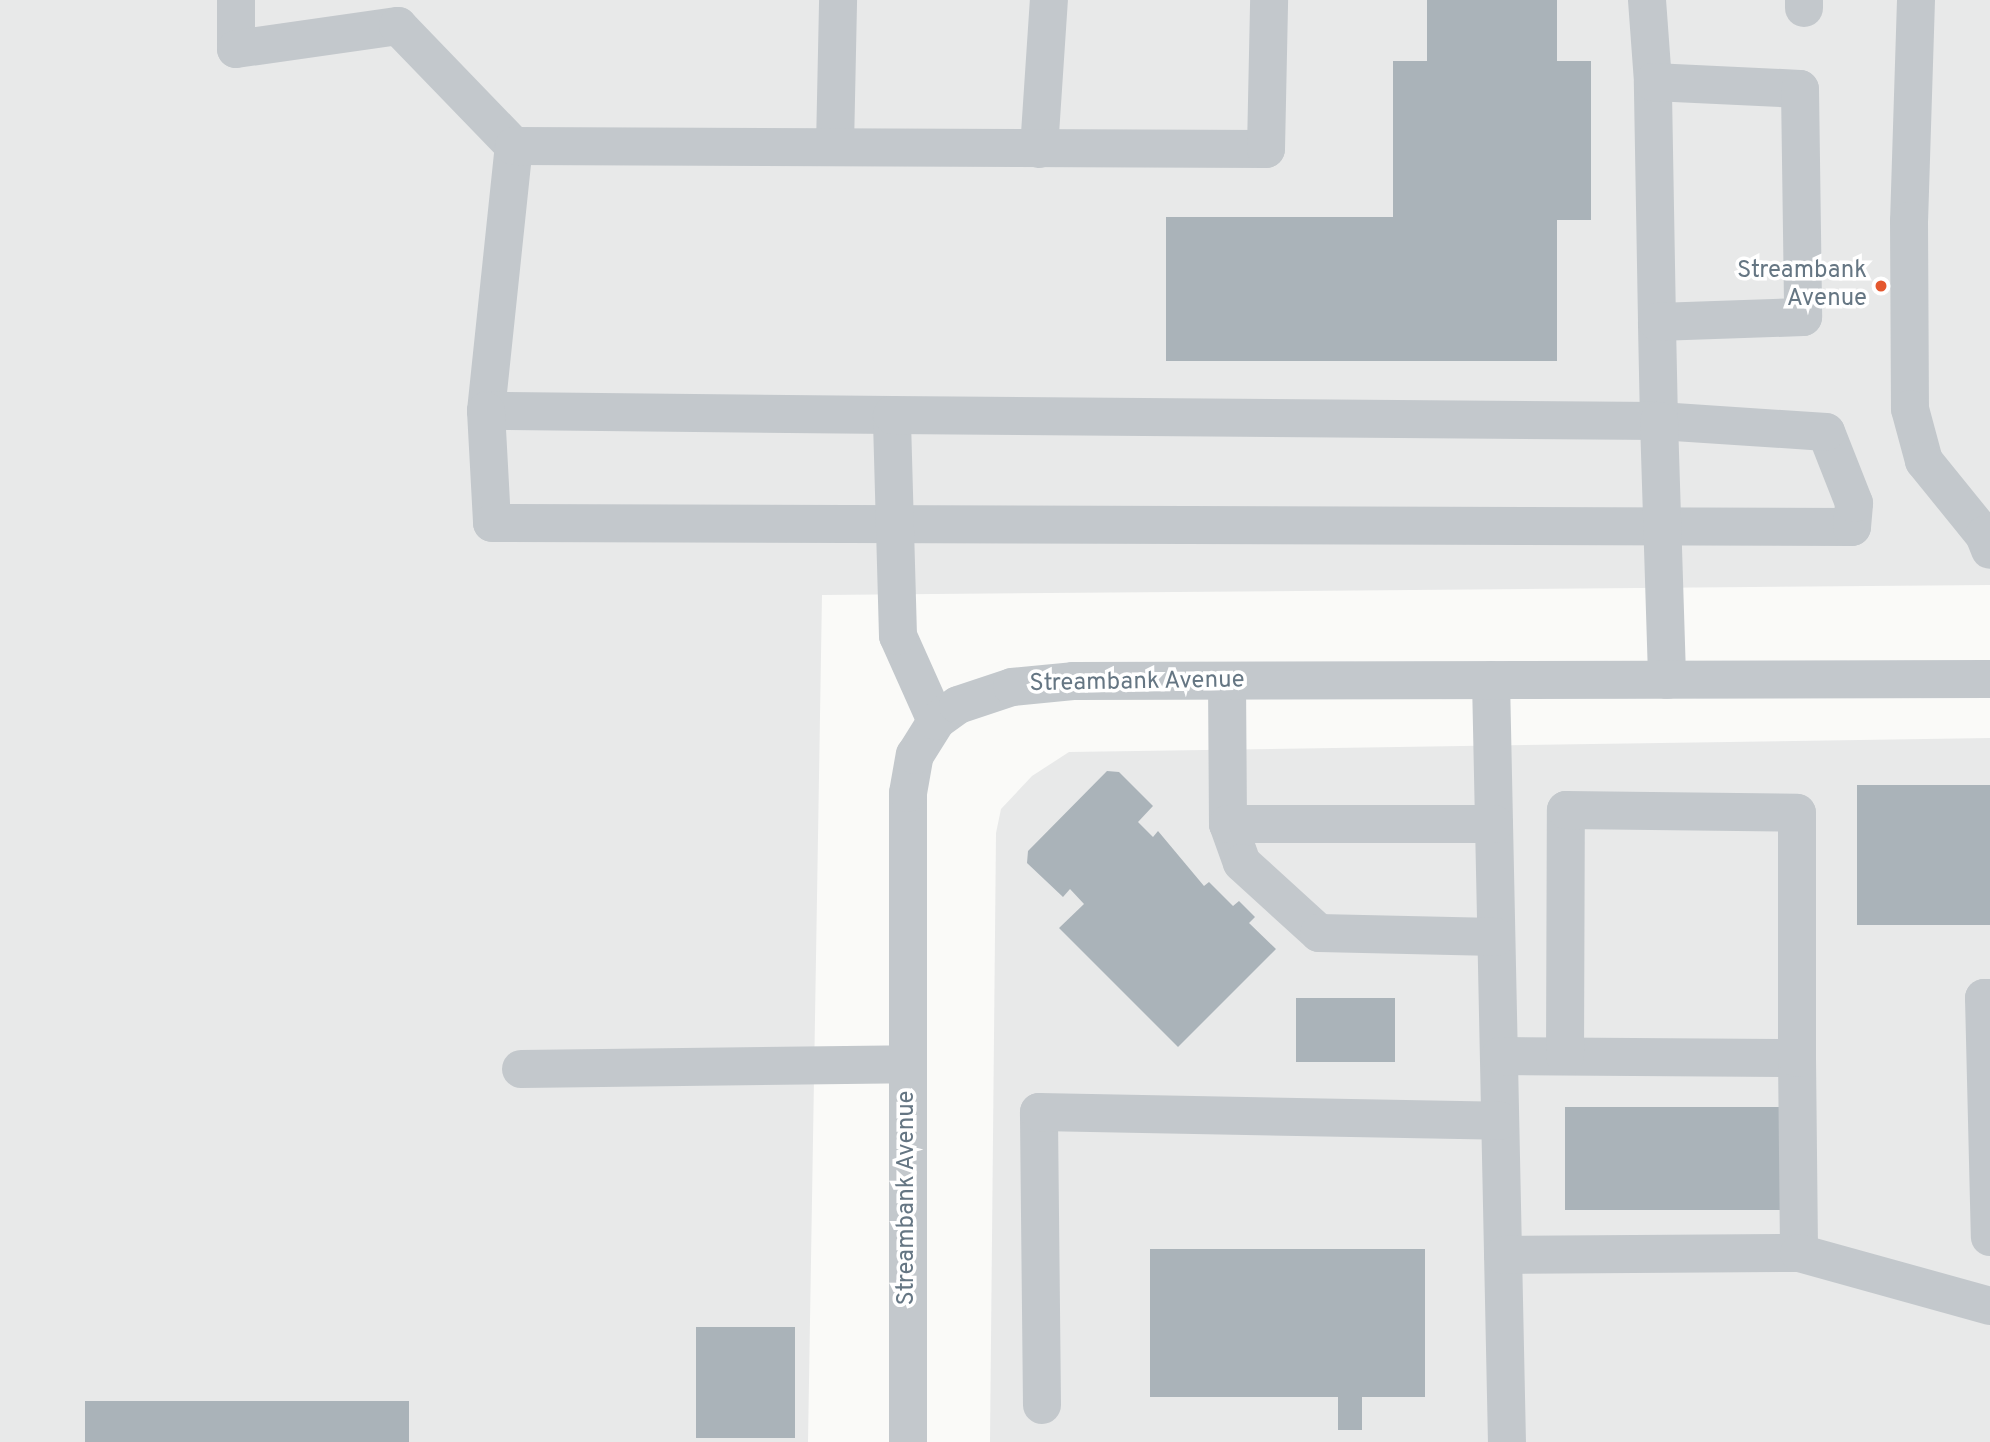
<!DOCTYPE html>
<style>
body{margin:0}
#map{position:relative;width:1990px;height:1442px;overflow:hidden;background:#fafaf8;font-family:Overpass,sans-serif}
div>[style]{position:absolute}
.built>*{inset:0;background:#e8e9e9}
.building>*{inset:0;background:#aab3b9;transform-origin:0 0}
.minor>*{height:38px;margin:-19px;padding:0 19px;transform-origin:19px;border-radius:19px;background:#c3c8cc}
.dots>*{width:19px;height:19px;translate:-50% -50%;box-sizing:border-box;border:4px solid #fff;border-radius:50%}
span{translate:-50% -50%;white-space:nowrap;text-align:center;line-height:1.15;-webkit-text-stroke:7px #fff;paint-order:stroke}
.poi-label{font-size:24px;color:#657683}
.right{translate:-100% -50%;text-align:right}
.street-label{font-size:24px;color:#657683}
</style>
<div id="map">
<div class="built">
<i style="clip-path:polygon(0 0,1990px 0,1990px 585px,822px 595px,808px 1442px,0 1442px)"></i>
<i style="clip-path:polygon(1990px 738px,1990px 1442px,990px 1442px,996px 833px,1001px 809px,1032px 776px,1069px 752px)"></i>
</div>
<div class="building">
<i style="clip-path:polygon(1427px 0,1557px 0,1557px 61px,1591px 61px,1591px 220px,1557px 220px,1557px 361px,1166px 361px,1166px 217px,1393px 217px,1393px 61px,1427px 61px)"></i>
<i style="clip-path:polygon(1107px 771px,1119px 772px,1153px 806px,1138px 822px,1153px 837px,1158px 831px,1204px 886px,1209px 882px,1233px 906px,1239px 901px,1255px 917px,1249px 923px,1276px 949px,1178px 1047px,1059px 928px,1084px 904px,1070px 889px,1063px 897px,1027px 863px,1028px 851px)"></i>
<i style="left:1857px;top:785px;width:133px;height:140px"></i>
<i style="left:1296px;top:998px;width:99px;height:64px"></i>
<i style="left:1565px;top:1107px;width:223px;height:103px"></i>
<i style="clip-path:polygon(1150px 1249px,1425px 1249px,1425px 1397px,1362px 1397px,1362px 1430px,1338px 1430px,1338px 1397px,1150px 1397px)"></i>
<i style="left:795px;top:1327px;width:111px;height:99px;rotate:90deg"></i>
<i style="left:85px;top:1401px;width:324px;height:41px"></i>
</div>
<div class="minor">
<i style="left:236px;top:0;width:49px;rotate:90deg"></i>
<i style="left:236px;top:49px;width:164px;rotate:-8.1deg"></i>
<i style="left:398px;top:26px;width:167px;rotate:46deg"></i>
<i style="left:1647px;top:0;width:82px;rotate:85.8deg"></i>
<i style="left:1916px;top:0;width:221px;rotate:91.8deg"></i>
<i style="left:1909px;top:221px;width:188px;rotate:89.7deg"></i>
<i style="left:1910px;top:409px;width:54px;rotate:74.9deg"></i>
<i style="left:1924px;top:461px;width:95px;rotate:51deg"></i>
<i style="left:1984px;top:535px;width:16px;rotate:68deg"></i>
<i style="left:1804px;top:8px;width:8px;rotate:-90deg"></i>
<i style="left:835px;top:147px;width:147px;rotate:-88.8deg"></i>
<i style="left:1039px;top:149px;width:149px;rotate:-86.2deg"></i>
<i style="left:486px;top:411px;width:266px;rotate:-84deg"></i>
<i style="left:514px;top:146px;width:752px;rotate:0.23deg"></i>
<i style="left:1266px;top:149px;width:149px;rotate:-88.8deg"></i>
<i style="left:892px;top:415px;width:406px;rotate:-179.4deg"></i>
<i style="left:486px;top:411px;width:112px;rotate:86.9deg"></i>
<i style="left:492px;top:523px;width:1360px;rotate:0.17deg"></i>
<i style="left:1852px;top:527px;width:24px;rotate:-85deg"></i>
<i style="left:1854px;top:503px;width:76px;rotate:-111.5deg"></i>
<i style="left:1826px;top:432px;width:167px;rotate:-176.2deg"></i>
<i style="left:1659px;top:421px;width:99px;rotate:-91.2deg"></i>
<i style="left:1657px;top:322px;width:240px;rotate:-91deg"></i>
<i style="left:1653px;top:82px;width:147px;rotate:2.7deg"></i>
<i style="left:1800px;top:89px;width:228px;rotate:89.2deg"></i>
<i style="left:1803px;top:317px;width:146px;rotate:178deg"></i>
<i style="left:1491px;top:680px;width:762px;rotate:88.8deg"></i>
<i style="left:1227px;top:681px;width:143px;rotate:89.6deg"></i>
<i style="left:1228px;top:824px;width:41px;rotate:70.3deg"></i>
<i style="left:1242px;top:863px;width:104px;rotate:42.3deg"></i>
<i style="left:1319px;top:933px;width:177px;rotate:1.3deg"></i>
<i style="left:936px;top:721px;width:93px;rotate:-114.1deg"></i>
<i style="left:898px;top:636px;width:221px;rotate:-91.6deg"></i>
<i style="left:892px;top:415px;width:767px;rotate:0.45deg"></i>
<i style="left:1659px;top:421px;width:259px;rotate:88.2deg"></i>
<i style="left:1228px;top:824px;width:266px"></i>
<i style="left:1990px;top:998px;width:6px;rotate:180deg"></i>
<i style="left:1984px;top:998px;width:239px;rotate:88.6deg"></i>
<i style="left:1500px;top:1056px;width:297px;rotate:0.4deg"></i>
<i style="left:1797px;top:1058px;width:195px;rotate:89.4deg"></i>
<i style="left:1565px;top:1056px;width:246px;rotate:-89.8deg"></i>
<i style="left:1566px;top:810px;width:231px;rotate:0.7deg"></i>
<i style="left:1797px;top:813px;width:245px;rotate:90deg"></i>
<i style="left:521px;top:1069px;width:387px;rotate:-0.7deg"></i>
<i style="left:1503px;top:1255px;width:296px;rotate:-0.4deg"></i>
<i style="left:1799px;top:1253px;width:198px;rotate:15.5deg"></i>
<i style="left:1042px;top:1405px;width:293px;rotate:-90.6deg"></i>
<i style="left:1039px;top:1112px;width:461px;rotate:1.1deg"></i>
<i style="left:908px;top:1442px;width:649px;rotate:-90deg"></i>
<i style="left:908px;top:793px;width:39px;rotate:-80deg"></i>
<i style="left:915px;top:755px;width:40px;rotate:-58deg"></i>
<i style="left:936px;top:721px;width:27px;rotate:-36deg"></i>
<i style="left:958px;top:705px;width:57px;rotate:-18.4deg"></i>
<i style="left:1012px;top:687px;width:61px;rotate:-5.6deg"></i>
<i style="left:1073px;top:681px;width:917px;rotate:-0.12deg"></i>
</div>
<div class="dots">
<i style="left:1881px;top:286px;background:#e4572e"></i>
</div>
<div class="poi-label">
<span class="right" style="left:1867px;top:286px">Streambank<br>Avenue</span>
</div>
<div class="street-label">
<span style="left:1137px;top:683px;rotate:-1deg">Streambank Avenue</span>
<span style="left:908px;top:1198px;rotate:-90deg">Streambank Avenue</span>
</div>
</div>
